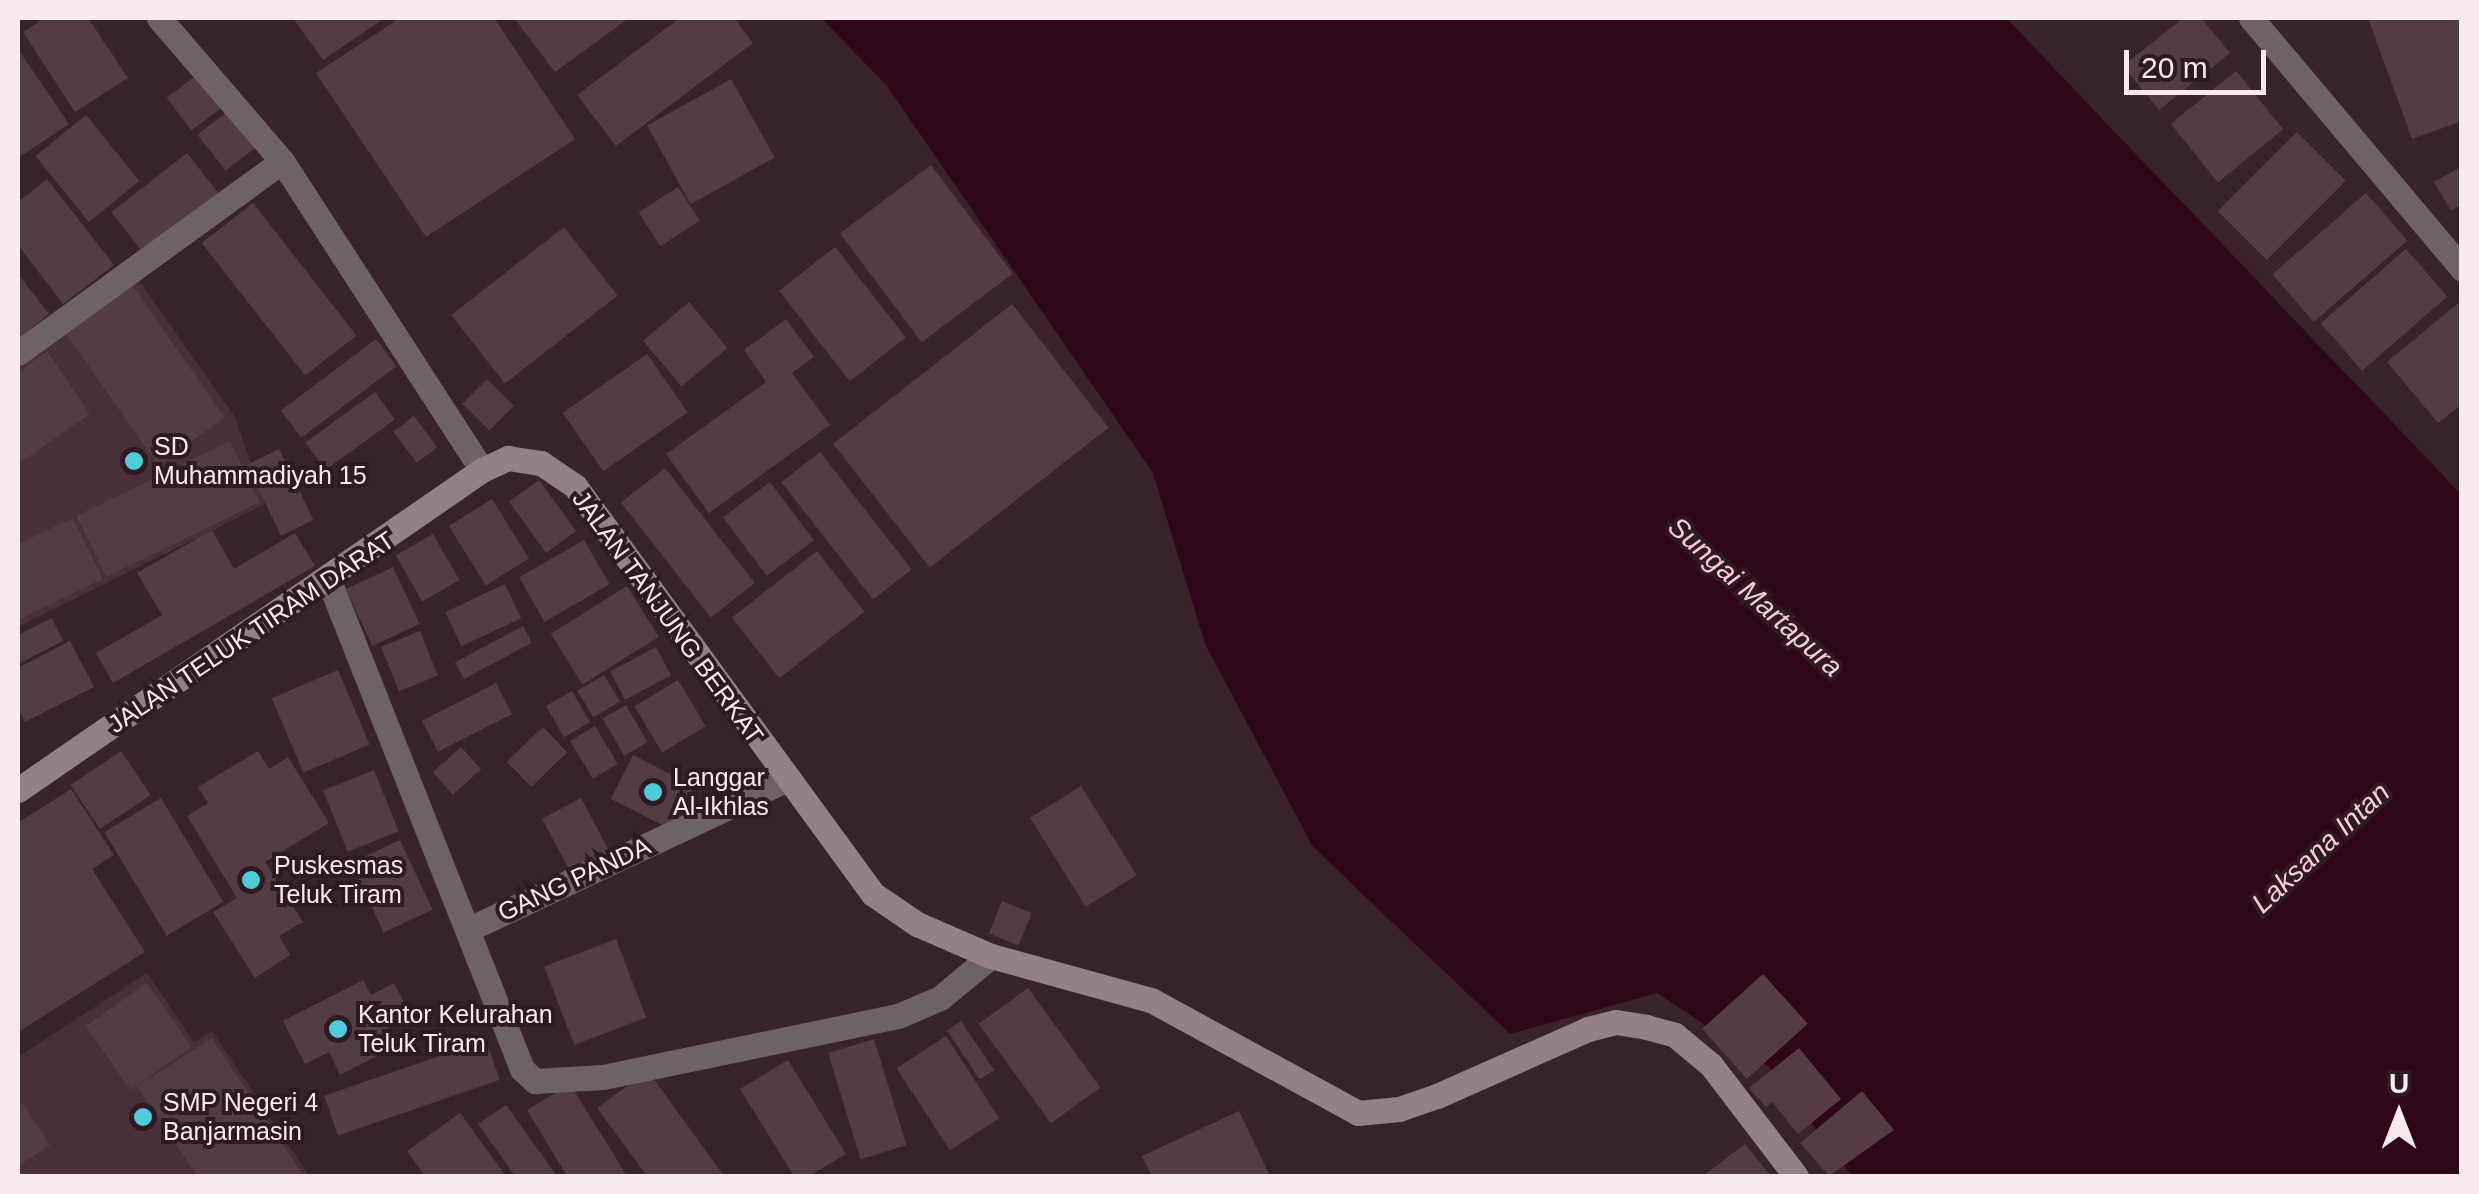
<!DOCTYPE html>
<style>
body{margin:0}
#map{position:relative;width:2479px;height:1194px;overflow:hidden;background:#39232b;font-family:Arial,sans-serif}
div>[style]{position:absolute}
.built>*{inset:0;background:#492f39}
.water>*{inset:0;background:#30061a}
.building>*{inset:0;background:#533c44;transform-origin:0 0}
.street>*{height:25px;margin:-12.5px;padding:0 12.5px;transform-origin:12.5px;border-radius:12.5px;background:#6d6266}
.secondary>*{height:25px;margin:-12.5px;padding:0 12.5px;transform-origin:12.5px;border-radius:12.5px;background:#938187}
.dots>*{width:28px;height:28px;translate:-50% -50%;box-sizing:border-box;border:5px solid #2e1a22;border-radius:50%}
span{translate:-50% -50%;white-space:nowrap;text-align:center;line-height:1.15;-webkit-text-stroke:8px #2e1a22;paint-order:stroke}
.poi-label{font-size:25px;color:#f9eaef}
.left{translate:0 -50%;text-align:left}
.street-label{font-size:25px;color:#f9eaef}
.water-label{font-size:28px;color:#fbcadc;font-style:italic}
.frame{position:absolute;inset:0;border:20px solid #f9eaef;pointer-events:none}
.north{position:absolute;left:2349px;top:1064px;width:100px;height:100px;-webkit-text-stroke:8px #2e1a22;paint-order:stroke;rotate:0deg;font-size:28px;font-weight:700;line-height:40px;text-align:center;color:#f9eaef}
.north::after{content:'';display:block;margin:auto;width:35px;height:45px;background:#f9eaef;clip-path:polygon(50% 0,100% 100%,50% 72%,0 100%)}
.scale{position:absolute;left:2124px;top:50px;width:142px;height:45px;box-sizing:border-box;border:5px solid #f9eaef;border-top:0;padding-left:12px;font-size:30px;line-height:35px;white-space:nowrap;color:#f9eaef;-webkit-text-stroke:8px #2e1a22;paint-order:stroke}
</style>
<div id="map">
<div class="built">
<i style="clip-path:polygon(135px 275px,235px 417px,265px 504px,18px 627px,18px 361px)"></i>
<i style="clip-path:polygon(147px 973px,194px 1042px,212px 1031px,309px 1176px,18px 1176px,18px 1057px)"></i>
</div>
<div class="water">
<i style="clip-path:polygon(821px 18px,2006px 18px,2461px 494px,2461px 1176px,1852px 1176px,1769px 1067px,1657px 993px,1510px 1034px,1313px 847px,1205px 644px,1153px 473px,887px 86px)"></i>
</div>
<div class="building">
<i style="clip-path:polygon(45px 18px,88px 18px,128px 78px,75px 112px,23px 32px)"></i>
<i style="clip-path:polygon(293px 18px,385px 18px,323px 60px)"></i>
<i style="clip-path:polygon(400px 18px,494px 18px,575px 139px,426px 237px,316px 73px)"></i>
<i style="clip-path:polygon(514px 18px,629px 18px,555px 72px)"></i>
<i style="clip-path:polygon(680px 18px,734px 18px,753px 43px,616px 146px,577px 95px)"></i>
<i style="clip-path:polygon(2183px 18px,2201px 18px,2230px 53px,2159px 110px,2123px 66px)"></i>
<i style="clip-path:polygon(2368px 18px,2462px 18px,2462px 121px,2412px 139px)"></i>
<i style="clip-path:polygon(18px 49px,69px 124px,18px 158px)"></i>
<i style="left:2236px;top:71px;width:75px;height:84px;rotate:51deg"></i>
<i style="left:197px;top:75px;width:41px;height:38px;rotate:53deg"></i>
<i style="left:731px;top:79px;width:90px;height:96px;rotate:61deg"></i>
<i style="left:229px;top:110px;width:46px;height:40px;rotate:52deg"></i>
<i style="left:86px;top:115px;width:85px;height:65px;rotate:51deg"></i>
<i style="left:2297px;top:132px;width:69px;height:112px;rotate:45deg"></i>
<i style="left:187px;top:153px;width:60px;height:96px;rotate:52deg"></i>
<i style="left:931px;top:165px;width:136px;height:114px;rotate:53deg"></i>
<i style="clip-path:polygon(2462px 166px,2462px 204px,2451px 211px,2434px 182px)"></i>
<i style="clip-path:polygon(47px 179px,114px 265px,63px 304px,18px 245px,18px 202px)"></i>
<i style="left:678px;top:187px;width:40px;height:47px;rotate:57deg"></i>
<i style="left:2366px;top:193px;width:63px;height:124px;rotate:49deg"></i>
<i style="left:253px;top:203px;width:168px;height:65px;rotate:52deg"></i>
<i style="left:564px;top:227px;width:87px;height:143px;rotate:52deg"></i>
<i style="left:835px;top:247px;width:115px;height:71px;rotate:52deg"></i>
<i style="left:2406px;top:249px;width:63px;height:113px;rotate:49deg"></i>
<i style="clip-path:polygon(18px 274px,49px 314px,18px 339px)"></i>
<i style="left:132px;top:285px;width:162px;height:82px;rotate:55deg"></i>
<i style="clip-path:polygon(2462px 300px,2462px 404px,2438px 423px,2387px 362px)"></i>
<i style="left:689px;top:302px;width:60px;height:60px;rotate:50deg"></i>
<i style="left:1012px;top:304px;width:157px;height:227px;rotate:52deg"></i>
<i style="clip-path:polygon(786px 319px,814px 357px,792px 373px,830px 425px,709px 513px,666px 454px,766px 382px,744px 350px)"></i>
<i style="left:376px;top:339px;width:34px;height:119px;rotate:53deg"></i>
<i style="clip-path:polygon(47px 351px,90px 414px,18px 464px,18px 372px)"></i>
<i style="left:647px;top:354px;width:71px;height:103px;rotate:55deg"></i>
<i style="left:487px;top:379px;width:38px;height:35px;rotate:45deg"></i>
<i style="left:375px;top:392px;width:34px;height:86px;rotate:54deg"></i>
<i style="left:414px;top:416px;width:39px;height:26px;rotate:53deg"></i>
<i style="left:230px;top:441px;width:68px;height:171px;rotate:64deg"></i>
<i style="left:279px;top:449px;width:79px;height:36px;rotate:64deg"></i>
<i style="left:820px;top:452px;width:149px;height:49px;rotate:52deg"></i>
<i style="left:665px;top:468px;width:146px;height:56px;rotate:52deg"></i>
<i style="left:539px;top:480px;width:63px;height:37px;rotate:54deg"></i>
<i style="left:770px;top:482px;width:73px;height:59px;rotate:53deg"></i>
<i style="left:492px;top:499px;width:70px;height:51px;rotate:58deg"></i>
<i style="clip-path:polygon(73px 518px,103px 579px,18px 620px,18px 544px)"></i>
<i style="clip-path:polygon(212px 530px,234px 569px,295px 533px,315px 566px,113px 683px,96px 653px,162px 615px,137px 573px)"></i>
<i style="left:433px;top:534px;width:53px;height:43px;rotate:60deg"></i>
<i style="left:584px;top:540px;width:51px;height:75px;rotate:60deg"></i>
<i style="left:817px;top:551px;width:77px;height:108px;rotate:52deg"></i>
<i style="left:393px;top:567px;width:63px;height:52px;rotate:65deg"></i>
<i style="left:505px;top:584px;width:38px;height:66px;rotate:65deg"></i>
<i style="left:627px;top:586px;width:60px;height:90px;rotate:58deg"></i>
<i style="clip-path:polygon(52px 618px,63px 641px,18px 664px,18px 635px)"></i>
<i style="left:523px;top:626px;width:19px;height:77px;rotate:62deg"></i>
<i style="left:420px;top:631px;width:48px;height:42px;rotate:68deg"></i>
<i style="clip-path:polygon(70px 641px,94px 687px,25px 722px,18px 707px,18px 668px)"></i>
<i style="left:656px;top:647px;width:32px;height:52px;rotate:62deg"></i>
<i style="left:338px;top:670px;width:81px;height:72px;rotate:67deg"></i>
<i style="left:604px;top:675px;width:31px;height:31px;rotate:59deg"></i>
<i style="left:678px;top:680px;width:54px;height:51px;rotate:59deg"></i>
<i style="left:496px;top:683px;width:35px;height:83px;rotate:63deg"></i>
<i style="left:572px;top:691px;width:36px;height:30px;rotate:60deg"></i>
<i style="left:626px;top:705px;width:43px;height:27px;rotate:60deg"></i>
<i style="left:595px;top:726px;width:44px;height:29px;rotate:59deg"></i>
<i style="left:543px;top:727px;width:35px;height:50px;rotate:46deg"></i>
<i style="left:461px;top:747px;width:30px;height:38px;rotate:48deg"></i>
<i style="left:121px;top:751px;width:53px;height:61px;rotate:56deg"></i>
<i style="clip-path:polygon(258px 751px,269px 769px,288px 757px,329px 823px,265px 862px,303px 922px,279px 936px,290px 955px,255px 978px,213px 912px,237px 898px,187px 816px,208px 803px,198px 787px)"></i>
<i style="left:633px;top:755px;width:69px;height:49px;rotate:27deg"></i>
<i style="left:374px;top:770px;width:66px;height:55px;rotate:68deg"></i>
<i style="left:1081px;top:786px;width:105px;height:60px;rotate:58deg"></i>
<i style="clip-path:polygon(71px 789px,114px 855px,92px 869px,145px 952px,18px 1032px,18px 823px)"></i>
<i style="left:161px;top:798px;width:121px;height:66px;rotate:59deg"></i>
<i style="left:581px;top:798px;width:64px;height:44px;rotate:62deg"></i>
<i style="left:400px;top:840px;width:77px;height:54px;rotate:65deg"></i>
<i style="left:1002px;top:901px;width:32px;height:35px;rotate:22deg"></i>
<i style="left:616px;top:939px;width:84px;height:77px;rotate:69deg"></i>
<i style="left:1763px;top:974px;width:67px;height:82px;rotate:48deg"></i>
<i style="clip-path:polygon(363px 980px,371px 995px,394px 983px,410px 1014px,387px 1025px,397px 1046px,340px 1075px,329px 1052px,305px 1064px,283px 1021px)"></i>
<i style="left:147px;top:983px;width:78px;height:75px;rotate:55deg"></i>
<i style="left:1028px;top:988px;width:123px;height:61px;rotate:54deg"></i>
<i style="left:961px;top:1021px;width:59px;height:17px;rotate:56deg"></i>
<i style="left:946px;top:1036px;width:98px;height:59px;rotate:57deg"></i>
<i style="clip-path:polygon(212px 1038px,304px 1176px,197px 1176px,137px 1086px)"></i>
<i style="left:874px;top:1039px;width:111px;height:48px;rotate:73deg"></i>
<i style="left:486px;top:1040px;width:42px;height:171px;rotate:71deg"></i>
<i style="clip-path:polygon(1799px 1048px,1841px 1099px,1798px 1134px,1772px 1102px,1766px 1107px,1749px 1088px)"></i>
<i style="clip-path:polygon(788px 1060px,846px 1154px,809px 1176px,794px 1176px,740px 1089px)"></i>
<i style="clip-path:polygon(648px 1071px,724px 1176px,647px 1176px,597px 1108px)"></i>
<i style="clip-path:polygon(570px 1084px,627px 1176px,567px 1176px,527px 1110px)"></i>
<i style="clip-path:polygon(1862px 1091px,1894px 1130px,1829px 1176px,1800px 1143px)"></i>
<i style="clip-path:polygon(22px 1103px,50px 1145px,18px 1166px,18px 1106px)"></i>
<i style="clip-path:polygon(506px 1105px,557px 1176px,515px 1176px,478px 1124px)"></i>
<i style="clip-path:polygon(1239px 1111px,1270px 1176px,1152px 1176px,1142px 1156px)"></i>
<i style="clip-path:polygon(460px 1113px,506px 1176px,425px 1176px,407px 1151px)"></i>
<i style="clip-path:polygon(1745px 1144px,1771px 1176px,1703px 1176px)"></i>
</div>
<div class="street">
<i style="left:159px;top:18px;width:189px;rotate:49.3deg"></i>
<i style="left:282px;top:161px;width:368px;rotate:57.1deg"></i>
<i style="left:2251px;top:18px;width:328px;rotate:49.9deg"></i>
<i style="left:18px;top:353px;width:326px;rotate:-36deg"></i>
<i style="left:329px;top:581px;width:525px;rotate:68.42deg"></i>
<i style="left:522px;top:1069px;width:18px;rotate:43deg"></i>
<i style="left:535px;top:1081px;width:68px;rotate:-3.4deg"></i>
<i style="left:603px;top:1077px;width:301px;rotate:-11.7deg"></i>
<i style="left:898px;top:1016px;width:46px;rotate:-23.2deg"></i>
<i style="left:940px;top:998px;width:66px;rotate:-39.5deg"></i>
<i style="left:471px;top:928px;width:347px;rotate:-25.2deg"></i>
</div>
<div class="secondary">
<i style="left:18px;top:790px;width:564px;rotate:-34.59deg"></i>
<i style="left:482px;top:470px;width:29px;rotate:-25deg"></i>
<i style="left:508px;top:458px;width:33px;rotate:9deg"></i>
<i style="left:541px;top:463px;width:41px;rotate:34.1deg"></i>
<i style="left:575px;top:486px;width:505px;rotate:53.86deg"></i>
<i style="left:873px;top:894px;width:53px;rotate:34.3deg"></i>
<i style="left:917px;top:924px;width:81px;rotate:23.4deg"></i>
<i style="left:991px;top:956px;width:166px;rotate:15.4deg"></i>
<i style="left:1151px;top:1000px;width:236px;rotate:28.6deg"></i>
<i style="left:1358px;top:1113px;width:41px;rotate:-5.6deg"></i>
<i style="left:1399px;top:1109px;width:40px;rotate:-18.9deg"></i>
<i style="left:1437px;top:1096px;width:165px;rotate:-23.9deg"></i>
<i style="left:1588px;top:1029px;width:29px;rotate:-14deg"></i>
<i style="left:1616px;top:1022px;width:30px;rotate:9deg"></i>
<i style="left:1646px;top:1027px;width:30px;rotate:15deg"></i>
<i style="left:1675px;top:1035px;width:47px;rotate:39.8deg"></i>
<i style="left:1711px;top:1065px;width:140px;rotate:52.6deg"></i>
</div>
<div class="dots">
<i style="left:134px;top:461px;background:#52cbd8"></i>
<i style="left:653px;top:792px;background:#52cbd8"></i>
<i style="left:251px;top:880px;background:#52cbd8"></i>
<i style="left:338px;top:1029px;background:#52cbd8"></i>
<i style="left:143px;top:1117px;background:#52cbd8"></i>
</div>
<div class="poi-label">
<span class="left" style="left:154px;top:461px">SD<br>Muhammadiyah 15</span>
<span class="left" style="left:673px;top:792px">Langgar<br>Al-Ikhlas</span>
<span class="left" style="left:274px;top:880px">Puskesmas<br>Teluk Tiram</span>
<span class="left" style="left:358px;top:1029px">Kantor Kelurahan<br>Teluk Tiram</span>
<span class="left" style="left:163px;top:1117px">SMP Negeri 4<br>Banjarmasin</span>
</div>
<div class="street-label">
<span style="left:668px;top:617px;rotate:54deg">JALAN TANJUNG BERKAT</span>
<span style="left:251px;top:632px;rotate:-34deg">JALAN TELUK TIRAM DARAT</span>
<span style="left:574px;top:879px;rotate:-25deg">GANG PANDA</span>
</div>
<div class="water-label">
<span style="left:1755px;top:597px;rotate:42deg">Sungai Martapura</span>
<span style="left:2321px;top:848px;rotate:-43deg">Laksana Intan</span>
</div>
<div class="frame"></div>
<div class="north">U</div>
<div class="scale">20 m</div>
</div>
